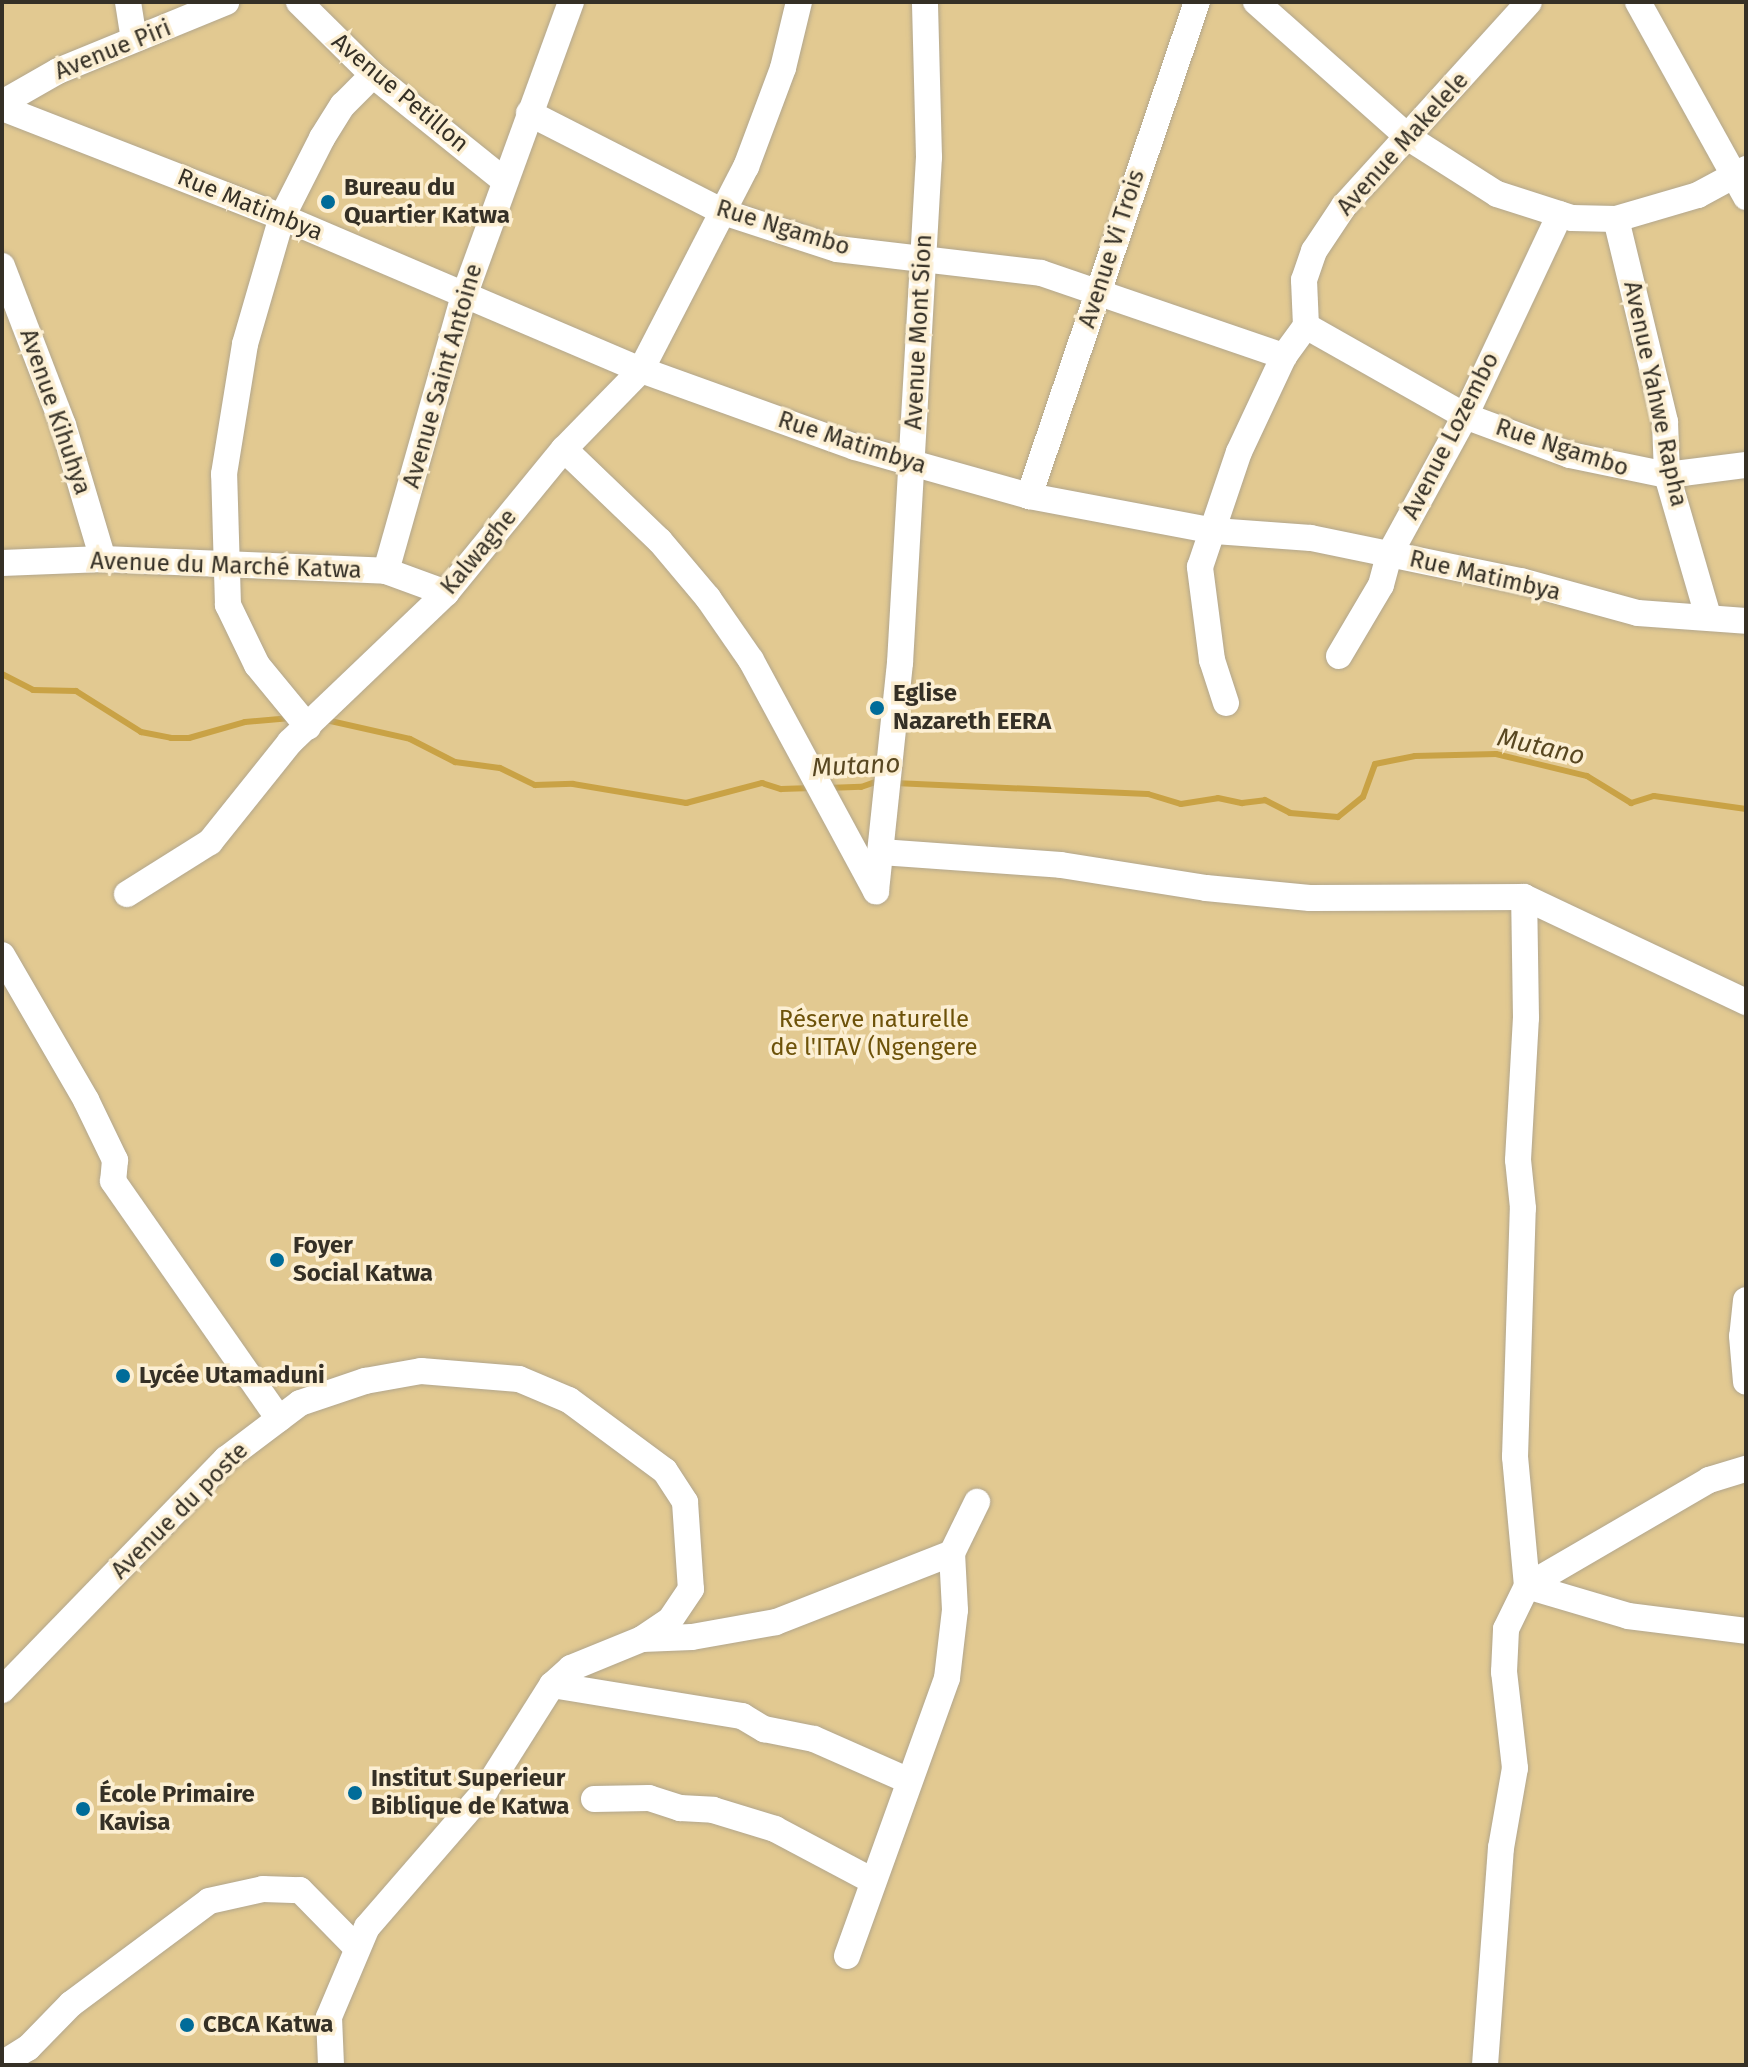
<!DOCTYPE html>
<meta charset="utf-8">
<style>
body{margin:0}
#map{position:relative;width:1748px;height:2067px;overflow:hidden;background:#eee2c6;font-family:"Fira Sans",sans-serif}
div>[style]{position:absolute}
.green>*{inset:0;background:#e2c991;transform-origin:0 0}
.stream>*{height:6px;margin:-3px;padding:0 3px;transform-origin:3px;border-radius:3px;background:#c9a245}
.roads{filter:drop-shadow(0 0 2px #b2a68c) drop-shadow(0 0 2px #b2a68c)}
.street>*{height:26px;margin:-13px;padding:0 13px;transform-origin:13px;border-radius:13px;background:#fff}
.dots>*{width:22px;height:22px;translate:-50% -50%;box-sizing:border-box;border:4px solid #fcefd3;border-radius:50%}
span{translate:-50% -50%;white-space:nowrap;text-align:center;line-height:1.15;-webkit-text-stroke:7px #fcefd3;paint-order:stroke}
.street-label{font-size:24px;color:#353026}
.poi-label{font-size:24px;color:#353026;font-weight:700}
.left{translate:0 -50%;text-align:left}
.park-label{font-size:24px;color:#6d5209}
.water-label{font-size:26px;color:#584721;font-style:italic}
.frame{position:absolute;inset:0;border:4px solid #353026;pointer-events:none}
</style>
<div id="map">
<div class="green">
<i style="left:2px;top:2px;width:1744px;height:2063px"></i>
</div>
<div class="stream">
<i style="left:2px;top:674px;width:35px;rotate:27deg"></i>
<i style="left:33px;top:690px;width:43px;rotate:1.3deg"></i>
<i style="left:76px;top:691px;width:77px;rotate:32.2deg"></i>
<i style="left:141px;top:732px;width:31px;rotate:11deg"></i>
<i style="left:171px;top:738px;width:18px"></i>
<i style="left:189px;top:738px;width:58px;rotate:-15.9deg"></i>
<i style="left:245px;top:722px;width:46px;rotate:-5deg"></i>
<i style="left:326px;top:720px;width:86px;rotate:12.7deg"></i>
<i style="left:410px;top:739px;width:51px;rotate:27.1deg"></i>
<i style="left:455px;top:762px;width:45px;rotate:7.6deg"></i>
<i style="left:500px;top:768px;width:39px;rotate:26deg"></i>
<i style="left:535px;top:785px;width:38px;rotate:-2deg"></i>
<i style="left:573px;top:784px;width:115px;rotate:9.5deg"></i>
<i style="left:686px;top:803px;width:79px;rotate:-14.7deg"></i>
<i style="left:762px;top:783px;width:20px;rotate:18deg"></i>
<i style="left:781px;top:789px;width:31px;rotate:-2deg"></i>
<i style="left:894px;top:783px;width:254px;rotate:2.5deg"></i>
<i style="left:1148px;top:794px;width:34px;rotate:17deg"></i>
<i style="left:1181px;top:804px;width:37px;rotate:-9deg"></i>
<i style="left:1218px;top:798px;width:25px;rotate:12deg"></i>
<i style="left:1242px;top:803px;width:23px;rotate:-7deg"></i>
<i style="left:1265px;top:800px;width:28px;rotate:27deg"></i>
<i style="left:1290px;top:813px;width:48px;rotate:4.8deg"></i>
<i style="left:1338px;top:817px;width:32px;rotate:-39deg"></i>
<i style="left:1363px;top:797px;width:35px;rotate:-70deg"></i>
<i style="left:1375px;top:764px;width:41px;rotate:-11.3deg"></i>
<i style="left:1415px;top:756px;width:81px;rotate:-1.4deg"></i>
<i style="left:1496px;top:754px;width:94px;rotate:13.6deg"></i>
<i style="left:1587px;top:776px;width:52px;rotate:31.5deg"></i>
<i style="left:1631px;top:803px;width:24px;rotate:-17deg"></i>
<i style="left:1654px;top:796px;width:93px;rotate:8deg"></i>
<i style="left:827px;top:788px;width:34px;rotate:-2deg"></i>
<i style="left:861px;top:787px;width:18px;rotate:-19deg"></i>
</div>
<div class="roads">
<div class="street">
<i style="left:128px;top:2px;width:36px;rotate:81deg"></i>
<i style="left:299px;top:2px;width:104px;rotate:44.6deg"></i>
<i style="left:373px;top:75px;width:169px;rotate:38.8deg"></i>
<i style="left:1256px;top:2px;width:205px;rotate:41.6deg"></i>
<i style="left:1409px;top:138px;width:104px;rotate:32.5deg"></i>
<i style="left:1497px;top:194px;width:79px;rotate:17.7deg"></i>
<i style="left:1572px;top:218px;width:44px;rotate:1.3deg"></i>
<i style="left:1616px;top:219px;width:85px;rotate:-16.3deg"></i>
<i style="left:1698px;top:195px;width:55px;rotate:-28.4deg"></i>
<i style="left:1638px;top:2px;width:223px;rotate:61deg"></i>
<i style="left:2px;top:103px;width:64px;rotate:-29.7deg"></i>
<i style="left:58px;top:71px;width:182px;rotate:-22.3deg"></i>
<i style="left:2px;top:108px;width:300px;rotate:21.3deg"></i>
<i style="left:282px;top:217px;width:390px;rotate:23.1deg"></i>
<i style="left:641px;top:370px;width:227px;rotate:19.8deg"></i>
<i style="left:855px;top:447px;width:181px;rotate:15.7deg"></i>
<i style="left:1029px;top:496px;width:189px;rotate:10.7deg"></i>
<i style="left:1215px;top:531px;width:96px;rotate:4.2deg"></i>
<i style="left:1311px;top:538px;width:214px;rotate:11.6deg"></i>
<i style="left:1521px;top:581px;width:121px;rotate:15.3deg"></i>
<i style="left:1638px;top:613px;width:108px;rotate:4.2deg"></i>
<i style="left:529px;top:113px;width:218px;rotate:27deg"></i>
<i style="left:723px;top:212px;width:120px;rotate:18deg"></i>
<i style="left:837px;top:249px;width:205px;rotate:6.7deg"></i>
<i style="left:1041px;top:273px;width:257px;rotate:18.9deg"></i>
<i style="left:1616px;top:219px;width:209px;rotate:76.4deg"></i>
<i style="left:1665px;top:422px;width:53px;rotate:87.8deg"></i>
<i style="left:1667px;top:475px;width:147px;rotate:73.8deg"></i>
<i style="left:2px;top:266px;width:170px;rotate:69deg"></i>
<i style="left:63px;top:425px;width:140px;rotate:73.4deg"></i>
<i style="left:1306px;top:326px;width:183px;rotate:29.5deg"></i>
<i style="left:1465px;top:416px;width:112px;rotate:20.4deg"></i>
<i style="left:1570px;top:455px;width:99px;rotate:11.7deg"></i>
<i style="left:1667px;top:475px;width:80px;rotate:-7.2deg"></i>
<i style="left:564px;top:449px;width:133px;rotate:43.8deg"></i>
<i style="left:660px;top:541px;width:75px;rotate:49.9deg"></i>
<i style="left:708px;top:598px;width:75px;rotate:55.3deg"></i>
<i style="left:751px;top:660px;width:263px;rotate:61.6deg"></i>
<i style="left:1029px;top:496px;width:522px;rotate:-71.22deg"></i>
<i style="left:2px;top:563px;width:101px;rotate:-2.3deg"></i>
<i style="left:103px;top:559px;width:283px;rotate:2.4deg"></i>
<i style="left:386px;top:571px;width:64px;rotate:20.1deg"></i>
<i style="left:386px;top:571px;width:286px;rotate:-74.2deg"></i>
<i style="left:464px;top:296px;width:313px;rotate:-70deg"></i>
<i style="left:1339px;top:656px;width:82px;rotate:-59.4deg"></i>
<i style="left:1381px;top:585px;width:31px;rotate:-75deg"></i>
<i style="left:1389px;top:555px;width:158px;rotate:-61.3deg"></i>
<i style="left:1465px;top:416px;width:223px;rotate:-64.8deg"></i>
<i style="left:1226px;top:703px;width:45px;rotate:-108deg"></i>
<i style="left:1212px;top:660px;width:94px;rotate:-97.4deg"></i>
<i style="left:1200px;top:567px;width:121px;rotate:-71.3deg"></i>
<i style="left:1239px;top:452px;width:106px;rotate:-64.9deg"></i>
<i style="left:1284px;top:356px;width:37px;rotate:-54deg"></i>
<i style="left:1306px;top:326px;width:46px;rotate:-92.5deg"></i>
<i style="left:1304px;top:280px;width:31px;rotate:-71deg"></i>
<i style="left:1314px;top:251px;width:54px;rotate:-56.3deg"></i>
<i style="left:1344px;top:206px;width:275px;rotate:-47.8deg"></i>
<i style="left:308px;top:727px;width:80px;rotate:-129.4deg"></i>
<i style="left:257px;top:665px;width:67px;rotate:-115.8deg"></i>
<i style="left:228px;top:605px;width:131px;rotate:-91.7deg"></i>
<i style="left:224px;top:474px;width:132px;rotate:-80.8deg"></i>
<i style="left:245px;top:344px;width:132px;rotate:-73.8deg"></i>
<i style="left:282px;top:217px;width:89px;rotate:-63.1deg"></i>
<i style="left:322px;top:138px;width:39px;rotate:-58deg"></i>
<i style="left:343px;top:105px;width:42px;rotate:-45deg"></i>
<i style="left:881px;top:852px;width:180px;rotate:4.1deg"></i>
<i style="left:1061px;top:865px;width:147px;rotate:9deg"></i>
<i style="left:1206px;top:888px;width:104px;rotate:5.5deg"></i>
<i style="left:1310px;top:898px;width:214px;rotate:-0.3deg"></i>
<i style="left:1524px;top:897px;width:246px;rotate:25.3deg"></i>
<i style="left:876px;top:891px;width:229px;rotate:-84deg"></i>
<i style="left:900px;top:663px;width:507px;rotate:-86.72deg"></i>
<i style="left:929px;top:157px;width:155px;rotate:-91.5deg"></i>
<i style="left:127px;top:894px;width:98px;rotate:-32.1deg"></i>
<i style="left:210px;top:842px;width:128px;rotate:-51.3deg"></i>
<i style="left:290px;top:742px;width:216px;rotate:-43.7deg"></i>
<i style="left:446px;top:593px;width:186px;rotate:-50.7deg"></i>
<i style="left:564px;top:449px;width:110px;rotate:-45.7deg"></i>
<i style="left:641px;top:370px;width:229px;rotate:-62.7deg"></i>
<i style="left:746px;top:167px;width:106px;rotate:-69.5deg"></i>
<i style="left:783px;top:68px;width:68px;rotate:-76.4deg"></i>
<i style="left:2px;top:955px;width:168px;rotate:59.9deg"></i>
<i style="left:86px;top:1100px;width:67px;rotate:64.2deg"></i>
<i style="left:115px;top:1160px;width:21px;rotate:95deg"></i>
<i style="left:113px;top:1181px;width:290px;rotate:55.1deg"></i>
<i style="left:1746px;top:1300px;width:36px;rotate:96deg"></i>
<i style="left:1742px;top:1336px;width:46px;rotate:85deg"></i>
<i style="left:1527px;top:1586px;width:211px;rotate:-30.2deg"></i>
<i style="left:1709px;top:1480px;width:39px;rotate:-17deg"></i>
<i style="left:1527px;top:1586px;width:105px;rotate:16.5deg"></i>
<i style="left:1628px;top:1616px;width:119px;rotate:7.2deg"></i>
<i style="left:642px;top:1639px;width:50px;rotate:-2.3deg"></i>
<i style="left:692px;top:1637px;width:85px;rotate:-10.1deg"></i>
<i style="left:776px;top:1622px;width:189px;rotate:-21.4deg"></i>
<i style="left:552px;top:1685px;width:193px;rotate:9.3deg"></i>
<i style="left:742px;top:1716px;width:26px;rotate:31deg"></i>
<i style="left:764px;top:1729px;width:51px;rotate:11.3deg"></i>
<i style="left:814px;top:1739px;width:102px;rotate:23.8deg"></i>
<i style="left:2px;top:1690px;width:322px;rotate:-45.9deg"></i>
<i style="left:226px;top:1459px;width:93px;rotate:-37.1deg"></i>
<i style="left:300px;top:1403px;width:69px;rotate:-18.7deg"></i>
<i style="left:365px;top:1381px;width:57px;rotate:-10.1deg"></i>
<i style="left:421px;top:1371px;width:98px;rotate:4.7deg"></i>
<i style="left:519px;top:1379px;width:54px;rotate:22.8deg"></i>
<i style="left:569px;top:1400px;width:119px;rotate:36.5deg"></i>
<i style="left:665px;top:1471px;width:37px;rotate:57deg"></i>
<i style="left:685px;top:1502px;width:87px;rotate:86.1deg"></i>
<i style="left:691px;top:1589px;width:37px;rotate:124deg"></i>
<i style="left:670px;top:1620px;width:34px;rotate:146deg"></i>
<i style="left:642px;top:1639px;width:77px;rotate:157.8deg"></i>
<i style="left:571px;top:1668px;width:25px;rotate:138deg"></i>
<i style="left:552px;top:1685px;width:125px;rotate:122.3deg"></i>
<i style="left:485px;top:1791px;width:180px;rotate:130.9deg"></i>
<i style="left:367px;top:1927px;width:98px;rotate:112.9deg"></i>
<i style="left:329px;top:2017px;width:48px;rotate:87.6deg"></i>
<i style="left:594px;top:1799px;width:55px;rotate:-1deg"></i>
<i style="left:649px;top:1798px;width:33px;rotate:18deg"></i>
<i style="left:680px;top:1808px;width:33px;rotate:3deg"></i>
<i style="left:713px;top:1810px;width:65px;rotate:17deg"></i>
<i style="left:775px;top:1829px;width:109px;rotate:28deg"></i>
<i style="left:847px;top:1956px;width:295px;rotate:-70.2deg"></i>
<i style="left:947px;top:1678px;width:68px;rotate:-83.3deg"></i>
<i style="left:955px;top:1610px;width:57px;rotate:-93deg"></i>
<i style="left:952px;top:1553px;width:57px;rotate:-63.9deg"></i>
<i style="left:2px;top:2064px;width:31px;rotate:-32deg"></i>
<i style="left:28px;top:2048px;width:62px;rotate:-45.7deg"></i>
<i style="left:71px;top:2004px;width:172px;rotate:-36.7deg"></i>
<i style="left:209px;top:1901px;width:55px;rotate:-12.5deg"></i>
<i style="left:263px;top:1889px;width:37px;rotate:2deg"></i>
<i style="left:300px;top:1890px;width:80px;rotate:45.5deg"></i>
<i style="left:1485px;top:2065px;width:218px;rotate:-85.8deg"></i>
<i style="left:1501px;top:1848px;width:81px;rotate:-80.1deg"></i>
<i style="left:1515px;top:1768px;width:97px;rotate:-96.5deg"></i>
<i style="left:1504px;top:1672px;width:43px;rotate:-87.3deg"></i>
<i style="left:1506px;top:1629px;width:48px;rotate:-64deg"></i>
<i style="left:1527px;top:1586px;width:130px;rotate:-95.3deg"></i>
<i style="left:1515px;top:1457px;width:249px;rotate:-88.2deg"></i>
<i style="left:1523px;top:1208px;width:48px;rotate:-95.9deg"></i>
<i style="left:1518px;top:1160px;width:142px;rotate:-86.8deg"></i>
<i style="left:1526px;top:1018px;width:121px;rotate:-90.9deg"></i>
</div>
</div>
<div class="dots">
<i style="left:328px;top:202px;background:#006c99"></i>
<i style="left:877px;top:708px;background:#006c99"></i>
<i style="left:277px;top:1260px;background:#006c99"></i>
<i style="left:123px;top:1376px;background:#006c99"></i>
<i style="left:355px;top:1793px;background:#006c99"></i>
<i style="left:83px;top:1809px;background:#006c99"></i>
<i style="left:187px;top:2025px;background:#006c99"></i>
</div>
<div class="street-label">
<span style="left:113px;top:50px;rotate:-22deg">Avenue Piri</span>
<span style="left:400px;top:93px;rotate:40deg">Avenue Petillon</span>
<span style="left:1403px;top:144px;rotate:-48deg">Avenue Makelele</span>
<span style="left:250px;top:205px;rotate:22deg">Rue Matimbya</span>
<span style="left:783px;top:228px;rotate:17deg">Rue Ngambo</span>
<span style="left:1112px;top:249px;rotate:-72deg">Avenue Vi Trois</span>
<span style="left:919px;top:332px;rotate:-87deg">Avenue Mont Sion</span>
<span style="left:443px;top:376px;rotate:-74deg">Avenue Saint Antoine</span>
<span style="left:1655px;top:394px;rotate:78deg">Avenue Yahwe Rapha</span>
<span style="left:55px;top:412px;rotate:71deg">Avenue Kihuhya</span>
<span style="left:1451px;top:436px;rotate:-63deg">Avenue Lozembo</span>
<span style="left:852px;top:443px;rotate:18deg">Rue Matimbya</span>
<span style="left:1562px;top:448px;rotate:18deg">Rue Ngambo</span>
<span style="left:479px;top:552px;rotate:-50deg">Kalwaghe</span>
<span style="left:226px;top:566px;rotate:2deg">Avenue du Marché Katwa</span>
<span style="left:1485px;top:576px;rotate:13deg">Rue Matimbya</span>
<span style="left:180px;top:1511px;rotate:-45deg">Avenue du poste</span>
</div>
<div class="poi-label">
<span class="left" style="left:344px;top:202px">Bureau du<br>Quartier Katwa</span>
<span class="left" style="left:893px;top:708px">Eglise<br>Nazareth EERA</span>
<span class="left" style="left:293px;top:1260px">Foyer<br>Social Katwa</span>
<span class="left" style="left:139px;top:1376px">Lycée Utamaduni</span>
<span class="left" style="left:371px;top:1793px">Institut Superieur<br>Biblique de Katwa</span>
<span class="left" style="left:99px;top:1809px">École Primaire<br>Kavisa</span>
<span class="left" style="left:203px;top:2025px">CBCA Katwa</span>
</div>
<div class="park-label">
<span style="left:874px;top:1034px">Réserve naturelle<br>de l'ITAV (Ngengere</span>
</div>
<div class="water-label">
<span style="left:1541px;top:747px;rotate:13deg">Mutano</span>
<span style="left:856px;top:766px;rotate:-3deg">Mutano</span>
</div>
<div class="frame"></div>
</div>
